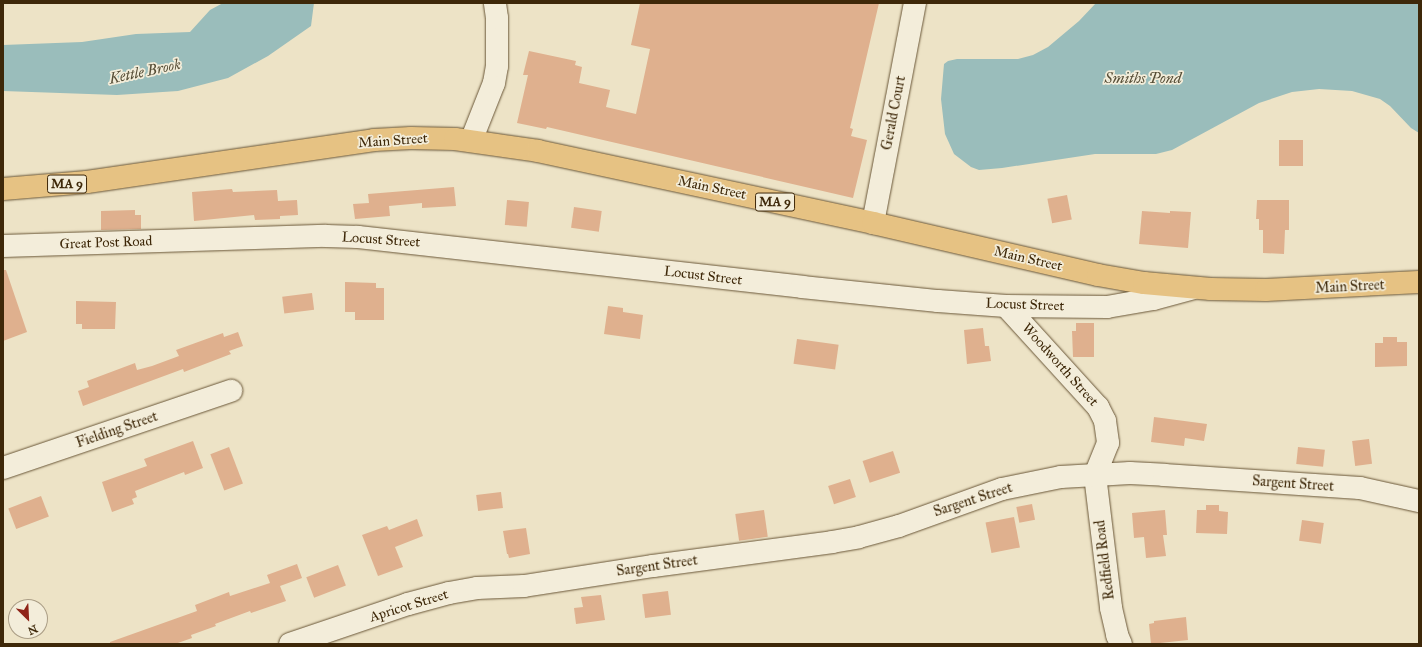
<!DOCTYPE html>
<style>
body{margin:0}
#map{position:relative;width:1422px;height:647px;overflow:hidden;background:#ede3c6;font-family:"IM FELL Great Primer",serif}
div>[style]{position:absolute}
.water>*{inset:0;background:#9abdbb}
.building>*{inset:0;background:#dfb08e;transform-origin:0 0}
.roads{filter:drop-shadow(0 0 1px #6a5738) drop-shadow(0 0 1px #6a5738)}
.minor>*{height:22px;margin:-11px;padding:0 11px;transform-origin:11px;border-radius:11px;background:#f3edda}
.highway>*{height:22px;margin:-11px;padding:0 11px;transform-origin:11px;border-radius:11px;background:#e6c283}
span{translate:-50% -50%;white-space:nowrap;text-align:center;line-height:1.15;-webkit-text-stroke:3.5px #f3edda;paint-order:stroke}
.shield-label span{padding:1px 3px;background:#f3edda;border:1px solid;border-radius:3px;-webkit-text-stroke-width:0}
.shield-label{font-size:13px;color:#3e2809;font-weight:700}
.street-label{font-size:14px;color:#3e2809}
.water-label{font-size:15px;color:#554d36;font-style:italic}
.frame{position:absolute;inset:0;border:4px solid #3e2809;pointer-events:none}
.north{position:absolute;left:8px;top:599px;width:40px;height:40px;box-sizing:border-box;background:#f3edda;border:1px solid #ab9e86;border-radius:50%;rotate:156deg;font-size:11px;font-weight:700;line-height:16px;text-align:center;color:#3e2809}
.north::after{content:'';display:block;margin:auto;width:14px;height:18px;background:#8f2418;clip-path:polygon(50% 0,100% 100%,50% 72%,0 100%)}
</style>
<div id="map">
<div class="water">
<i style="clip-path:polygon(223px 3px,314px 3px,311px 26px,268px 56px,228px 78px,178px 91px,117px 95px,3px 91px,3px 45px,82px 42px,136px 34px,190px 32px,210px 10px)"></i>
<i style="clip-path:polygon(1096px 3px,1419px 3px,1419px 133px,1411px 128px,1390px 106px,1380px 99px,1352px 91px,1319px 89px,1292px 92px,1259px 103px,1172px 150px,1156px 154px,1095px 154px,1002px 168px,979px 170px,971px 167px,954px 154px,945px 134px,941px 99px,944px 64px,948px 61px,957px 59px,1018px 59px,1033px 55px,1048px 47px,1079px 21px)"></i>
</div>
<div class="building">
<i style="clip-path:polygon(640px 3px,879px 3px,850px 128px,853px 129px,851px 136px,867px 140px,853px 198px,547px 127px,546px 129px,517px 123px,528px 75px,523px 75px,529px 51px,576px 61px,575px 65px,582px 67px,579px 83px,610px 90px,606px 107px,636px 114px,650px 49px,631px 45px)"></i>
<i style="left:1279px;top:140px;width:24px;height:26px"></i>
<i style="clip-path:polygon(454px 187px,456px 206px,422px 208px,422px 203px,389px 206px,390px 216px,355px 219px,353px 204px,369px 203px,368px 194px)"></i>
<i style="clip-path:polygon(232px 189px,233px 192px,277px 190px,278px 201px,297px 200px,298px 215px,280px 216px,280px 219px,255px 220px,254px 215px,194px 221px,192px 192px)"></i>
<i style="left:1067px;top:195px;width:25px;height:20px;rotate:79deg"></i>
<i style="left:507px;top:200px;width:22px;height:25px;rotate:5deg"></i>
<i style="clip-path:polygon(1257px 200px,1289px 200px,1289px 230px,1285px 230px,1284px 254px,1263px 253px,1263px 230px,1259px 230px,1259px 219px,1256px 219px)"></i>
<i style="left:574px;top:207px;width:28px;height:21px;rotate:8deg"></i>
<i style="clip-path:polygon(135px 210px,135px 215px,141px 215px,141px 229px,101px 230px,101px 211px)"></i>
<i style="clip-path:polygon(1142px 211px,1170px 213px,1170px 211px,1191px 212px,1188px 248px,1139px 244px)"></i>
<i style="clip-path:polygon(3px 270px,6px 270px,27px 332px,3px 341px)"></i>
<i style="clip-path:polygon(345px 282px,376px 283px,376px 288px,384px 288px,384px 320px,355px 320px,355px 312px,345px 312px)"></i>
<i style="left:312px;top:293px;width:17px;height:30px;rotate:83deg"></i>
<i style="clip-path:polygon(76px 301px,116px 302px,115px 329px,82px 329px,82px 324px,76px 324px)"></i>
<i style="clip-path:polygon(608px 306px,623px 308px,623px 312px,643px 315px,640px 339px,604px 334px)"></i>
<i style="clip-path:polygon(1076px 323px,1094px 323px,1094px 357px,1073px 357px,1072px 331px,1076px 331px)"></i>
<i style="clip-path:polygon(983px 328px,985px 346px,989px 346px,991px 361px,967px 364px,964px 330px)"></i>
<i style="clip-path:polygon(238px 332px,243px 346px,229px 351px,231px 354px,184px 372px,183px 369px,83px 406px,78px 391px,89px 387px,87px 381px,135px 363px,137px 370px,152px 366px,179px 356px,176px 350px,223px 333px,224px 337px)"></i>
<i style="clip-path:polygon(1383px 337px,1397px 337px,1397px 342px,1407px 342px,1407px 366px,1375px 367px,1375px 343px,1383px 343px)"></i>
<i style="left:797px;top:339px;width:42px;height:25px;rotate:8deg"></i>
<i style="clip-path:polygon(1154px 417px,1207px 424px,1204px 441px,1185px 438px,1184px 446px,1151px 442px)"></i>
<i style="left:1369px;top:439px;width:25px;height:17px;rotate:83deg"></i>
<i style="clip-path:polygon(193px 441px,203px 468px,185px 475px,184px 472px,135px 491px,137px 497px,132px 499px,134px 504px,112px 512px,102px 482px,147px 466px,144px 459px)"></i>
<i style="left:229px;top:447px;width:39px;height:20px;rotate:69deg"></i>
<i style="left:1298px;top:447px;width:27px;height:17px;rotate:6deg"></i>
<i style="left:893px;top:451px;width:23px;height:32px;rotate:72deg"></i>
<i style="left:850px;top:479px;width:19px;height:23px;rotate:72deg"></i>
<i style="left:501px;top:492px;width:16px;height:25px;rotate:83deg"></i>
<i style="left:41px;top:496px;width:22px;height:35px;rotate:69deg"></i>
<i style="left:1032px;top:504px;width:16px;height:16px;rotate:79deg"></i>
<i style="clip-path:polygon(1206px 505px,1219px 505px,1219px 511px,1228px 512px,1227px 534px,1196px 533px,1197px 510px,1206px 510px)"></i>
<i style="left:764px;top:510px;width:27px;height:29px;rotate:82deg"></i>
<i style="clip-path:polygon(1165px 510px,1167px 535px,1163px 535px,1166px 556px,1146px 558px,1144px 537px,1134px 538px,1132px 513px)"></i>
<i style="left:1014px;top:517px;width:31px;height:29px;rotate:79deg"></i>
<i style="clip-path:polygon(417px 519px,423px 536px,395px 547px,403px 567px,378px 576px,362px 535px,387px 526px,389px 530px)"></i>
<i style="left:1302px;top:520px;width:22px;height:21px;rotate:8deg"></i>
<i style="clip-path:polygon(526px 528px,530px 554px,509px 558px,508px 554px,507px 554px,503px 531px)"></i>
<i style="clip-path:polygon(297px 564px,302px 578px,280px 586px,286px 601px,251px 613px,250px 611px,215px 624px,216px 626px,191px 635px,192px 638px,175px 644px,110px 644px,110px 642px,197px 611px,195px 605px,229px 592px,230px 596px,270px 583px,267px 575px)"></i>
<i style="left:338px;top:565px;width:22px;height:34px;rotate:69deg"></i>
<i style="left:668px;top:591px;width:24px;height:26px;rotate:83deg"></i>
<i style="clip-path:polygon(601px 595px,605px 620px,576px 624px,574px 608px,583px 607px,581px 597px)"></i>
<i style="clip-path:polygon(1186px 617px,1188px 640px,1151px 644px,1149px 624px,1154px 623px,1154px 621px)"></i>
</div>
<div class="roads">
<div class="minor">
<i style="left:471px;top:141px;width:62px;rotate:-68.4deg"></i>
<i style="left:494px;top:83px;width:17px;rotate:-80deg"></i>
<i style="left:497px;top:66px;width:48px;rotate:-90deg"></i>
<i style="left:497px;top:18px;width:15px;rotate:-98deg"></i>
<i style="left:873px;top:223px;width:224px;rotate:-79.2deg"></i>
<i style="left:3px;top:246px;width:323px;rotate:-1.8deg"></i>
<i style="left:326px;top:236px;width:32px;rotate:2deg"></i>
<i style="left:358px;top:237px;width:447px;rotate:6.4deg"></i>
<i style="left:802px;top:287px;width:137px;rotate:5.9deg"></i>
<i style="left:938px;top:301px;width:68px;rotate:4.2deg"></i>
<i style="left:1006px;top:306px;width:101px;rotate:0.6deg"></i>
<i style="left:1107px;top:307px;width:47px;rotate:-9.9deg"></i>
<i style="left:1153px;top:299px;width:42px;rotate:-15deg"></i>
<i style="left:1006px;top:306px;width:137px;rotate:47.7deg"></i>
<i style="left:1098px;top:407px;width:16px;rotate:63deg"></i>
<i style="left:1105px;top:421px;width:22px;rotate:82deg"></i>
<i style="left:1108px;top:443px;width:35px;rotate:112deg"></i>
<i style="left:1095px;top:475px;width:134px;rotate:83.1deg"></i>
<i style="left:1111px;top:608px;width:28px;rotate:77deg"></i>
<i style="left:1117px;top:635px;width:10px;rotate:66deg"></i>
<i style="left:3px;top:468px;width:241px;rotate:-18.7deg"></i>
<i style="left:290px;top:644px;width:125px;rotate:-18.7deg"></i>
<i style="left:408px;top:604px;width:42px;rotate:-15deg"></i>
<i style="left:449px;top:593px;width:28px;rotate:-10deg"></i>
<i style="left:477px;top:588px;width:47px;rotate:-2.4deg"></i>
<i style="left:524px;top:586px;width:131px;rotate:-8.8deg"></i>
<i style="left:653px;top:566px;width:181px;rotate:-7.6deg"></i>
<i style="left:832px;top:542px;width:27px;rotate:-10deg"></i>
<i style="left:859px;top:537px;width:41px;rotate:-15.4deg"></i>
<i style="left:899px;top:526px;width:109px;rotate:-19.8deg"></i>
<i style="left:1002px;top:489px;width:60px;rotate:-11.5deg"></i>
<i style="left:1061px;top:477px;width:69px;rotate:-3.3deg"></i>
<i style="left:1130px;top:473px;width:34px;rotate:3deg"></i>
<i style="left:1164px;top:475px;width:196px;rotate:3.8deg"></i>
<i style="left:1360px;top:488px;width:60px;rotate:12.4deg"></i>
</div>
<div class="highway">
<i style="left:3px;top:189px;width:84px;rotate:-4.8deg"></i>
<i style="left:87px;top:182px;width:290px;rotate:-8.3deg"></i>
<i style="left:374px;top:140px;width:37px;rotate:-3deg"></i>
<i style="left:411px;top:138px;width:44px;rotate:1.3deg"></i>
<i style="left:455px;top:139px;width:84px;rotate:8.2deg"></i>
<i style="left:538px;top:151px;width:343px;rotate:12.1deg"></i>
<i style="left:873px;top:223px;width:231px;rotate:13deg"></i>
<i style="left:1098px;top:275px;width:47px;rotate:9.9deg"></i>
<i style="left:1144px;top:283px;width:67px;rotate:5.1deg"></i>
<i style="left:1211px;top:289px;width:55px;rotate:1deg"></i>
<i style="left:1266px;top:290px;width:153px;rotate:-3deg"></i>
</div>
</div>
<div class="shield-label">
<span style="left:67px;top:184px">MA 9</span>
<span style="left:775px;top:202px">MA 9</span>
</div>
<div class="street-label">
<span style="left:894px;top:113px;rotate:-79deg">Gerald Court</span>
<span style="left:393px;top:141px;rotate:-4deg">Main Street</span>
<span style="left:712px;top:188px;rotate:12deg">Main Street</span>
<span style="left:381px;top:240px;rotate:4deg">Locust Street</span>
<span style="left:106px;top:243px;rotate:-2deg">Great Post Road</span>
<span style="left:1028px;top:259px;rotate:13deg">Main Street</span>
<span style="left:703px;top:276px;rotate:7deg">Locust Street</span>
<span style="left:1350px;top:287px;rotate:-3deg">Main Street</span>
<span style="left:1025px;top:305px;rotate:2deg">Locust Street</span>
<span style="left:1060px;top:365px;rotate:48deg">Woodworth Street</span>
<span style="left:117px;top:430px;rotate:-19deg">Fielding Street</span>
<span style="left:1293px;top:484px;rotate:4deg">Sargent Street</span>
<span style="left:973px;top:500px;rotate:-18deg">Sargent Street</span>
<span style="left:1105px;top:560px;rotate:-97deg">Redfield Road</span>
<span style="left:657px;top:566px;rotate:-8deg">Sargent Street</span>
<span style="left:409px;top:606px;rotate:-17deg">Apricot Street</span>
</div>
<div class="water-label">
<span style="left:145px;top:72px;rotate:-12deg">Kettle Brook</span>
<span style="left:1143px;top:79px">Smiths Pond</span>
</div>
<div class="frame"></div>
<div class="north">N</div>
</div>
